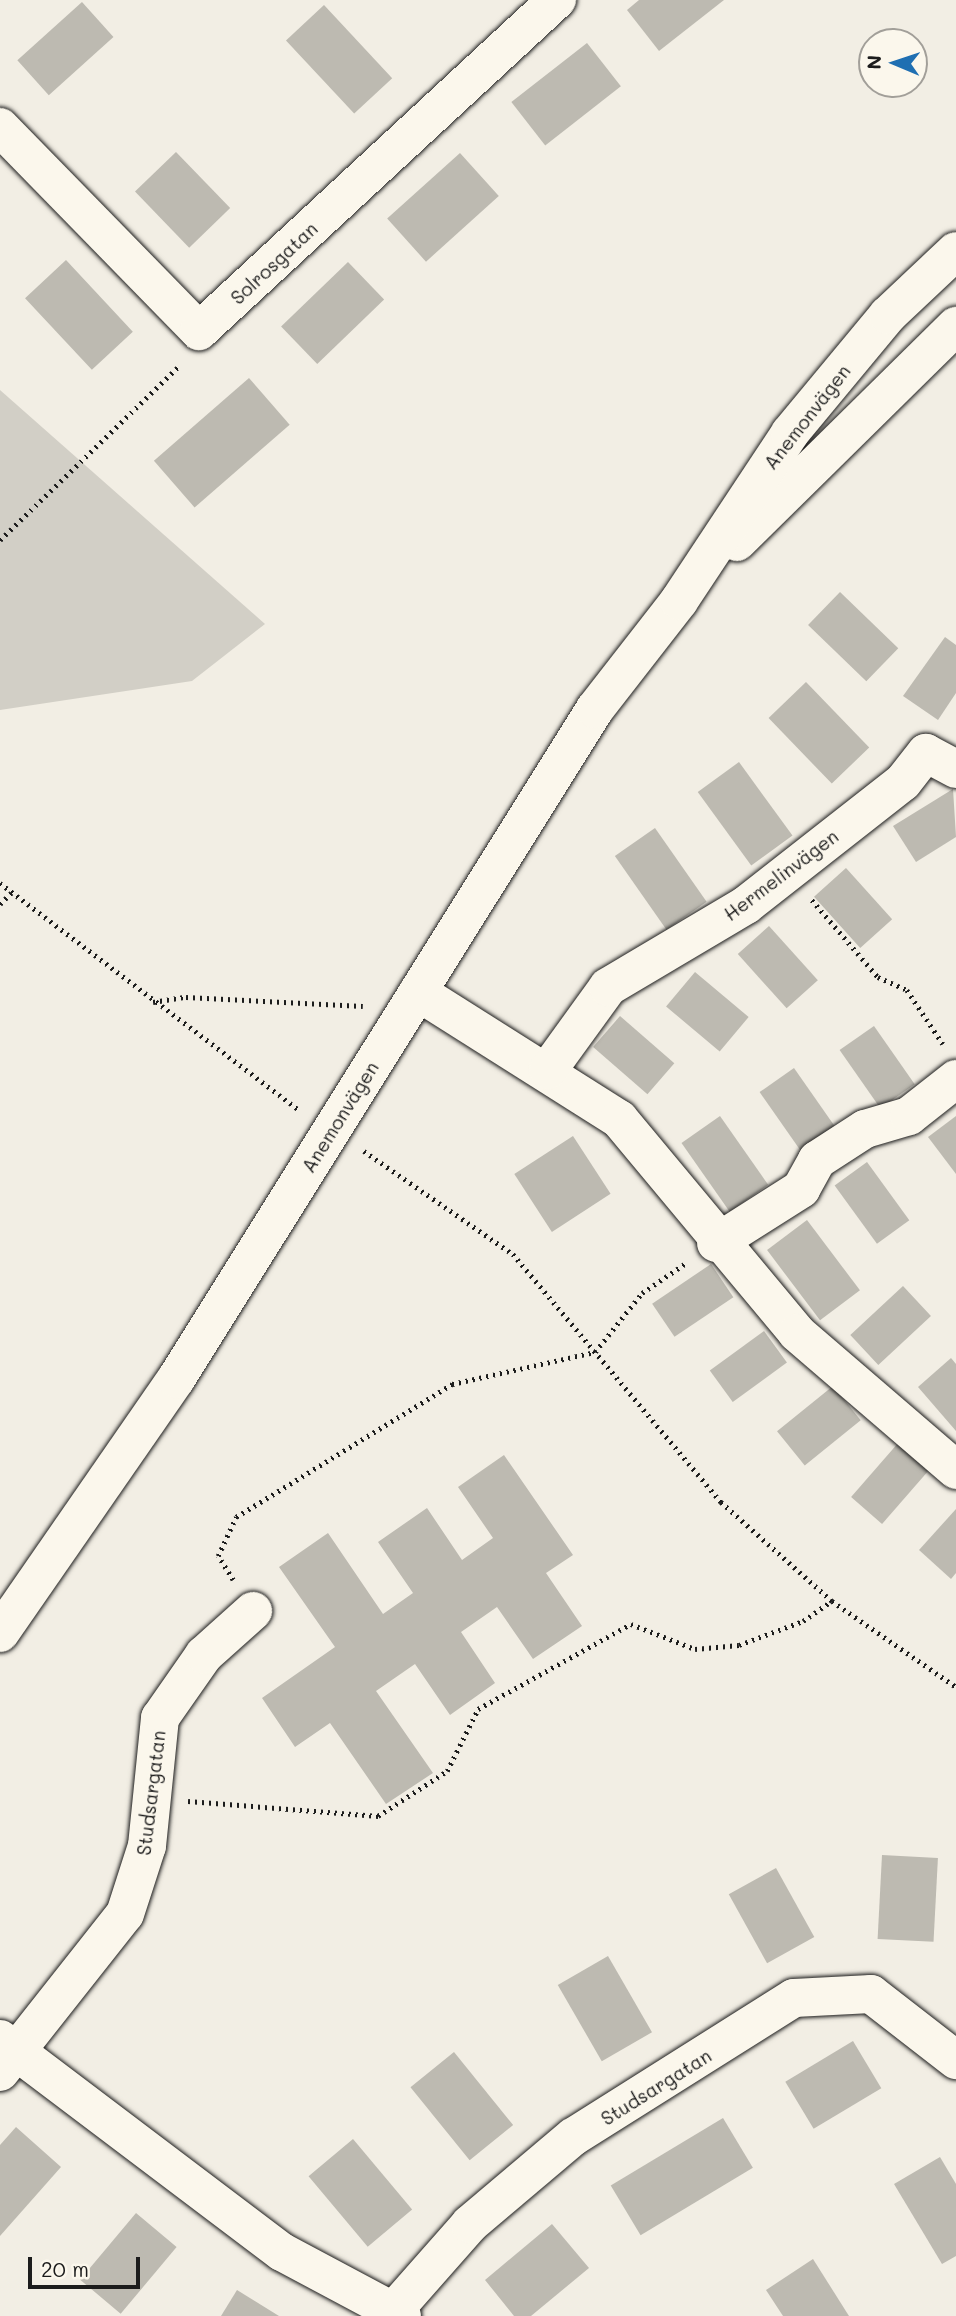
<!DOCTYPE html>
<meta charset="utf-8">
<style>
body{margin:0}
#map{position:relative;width:956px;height:2316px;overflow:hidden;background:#f2eee4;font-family:Mali,sans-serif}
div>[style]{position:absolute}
.green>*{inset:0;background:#d2cfc6}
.building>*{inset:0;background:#bdbab1;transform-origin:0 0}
.path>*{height:4.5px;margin-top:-2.25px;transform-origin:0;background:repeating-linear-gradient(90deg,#1c1c1c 0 2px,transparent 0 7px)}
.roads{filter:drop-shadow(0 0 2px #1c1c1c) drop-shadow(0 0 2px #1c1c1c)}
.minor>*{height:38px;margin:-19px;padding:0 19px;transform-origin:19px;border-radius:19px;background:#fbf7ec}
span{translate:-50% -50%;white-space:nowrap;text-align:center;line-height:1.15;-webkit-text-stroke:5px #fbf7ec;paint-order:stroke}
.street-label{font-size:19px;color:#1c1c1c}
.north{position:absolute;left:858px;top:28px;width:70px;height:70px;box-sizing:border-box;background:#fbf7ec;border:2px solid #a29f99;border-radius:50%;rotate:272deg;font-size:19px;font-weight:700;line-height:28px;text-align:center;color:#1c1c1c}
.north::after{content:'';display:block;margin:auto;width:24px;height:32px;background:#1f6fb2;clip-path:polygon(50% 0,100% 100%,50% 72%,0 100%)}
.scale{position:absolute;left:28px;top:2257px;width:112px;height:32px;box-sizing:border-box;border:4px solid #1c1c1c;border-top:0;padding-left:9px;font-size:21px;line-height:24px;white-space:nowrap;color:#1c1c1c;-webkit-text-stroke:5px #fbf7ec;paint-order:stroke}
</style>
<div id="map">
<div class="green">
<i style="clip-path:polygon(0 390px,265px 624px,192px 681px,0 710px)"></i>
</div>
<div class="building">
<i style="clip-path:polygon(639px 0,724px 0,659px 51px,627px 10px)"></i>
<i style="left:82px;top:2px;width:47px;height:87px;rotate:48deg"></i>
<i style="left:324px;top:5px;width:100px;height:52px;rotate:47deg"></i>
<i style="left:587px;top:43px;width:55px;height:96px;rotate:52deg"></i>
<i style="left:176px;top:152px;width:78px;height:57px;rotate:46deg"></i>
<i style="left:460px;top:153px;width:58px;height:98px;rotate:48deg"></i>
<i style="left:66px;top:260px;width:98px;height:56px;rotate:47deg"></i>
<i style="left:348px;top:262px;width:52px;height:93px;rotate:46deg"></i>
<i style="left:249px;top:378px;width:62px;height:126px;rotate:49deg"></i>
<i style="left:840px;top:592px;width:81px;height:46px;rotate:44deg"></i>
<i style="clip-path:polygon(945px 637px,956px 645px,956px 693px,938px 720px,903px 696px)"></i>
<i style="left:806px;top:682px;width:91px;height:52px;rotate:46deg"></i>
<i style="left:739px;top:762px;width:91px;height:51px;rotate:54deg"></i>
<i style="clip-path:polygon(953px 789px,956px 837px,916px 862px,893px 826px)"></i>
<i style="left:655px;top:828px;width:90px;height:49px;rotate:55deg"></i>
<i style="left:846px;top:868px;width:69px;height:43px;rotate:48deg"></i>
<i style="left:769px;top:926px;width:73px;height:42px;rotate:48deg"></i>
<i style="left:695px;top:972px;width:70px;height:45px;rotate:40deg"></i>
<i style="left:620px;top:1016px;width:72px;height:41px;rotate:41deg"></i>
<i style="left:874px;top:1026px;width:71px;height:42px;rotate:55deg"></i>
<i style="left:794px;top:1068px;width:71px;height:42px;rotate:55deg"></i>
<i style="left:720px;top:1116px;width:84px;height:47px;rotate:55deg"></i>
<i style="clip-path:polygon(956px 1116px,956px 1174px,928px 1137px)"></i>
<i style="left:573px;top:1136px;width:69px;height:70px;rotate:57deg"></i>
<i style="left:867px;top:1162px;width:72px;height:40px;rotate:54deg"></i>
<i style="left:807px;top:1220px;width:88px;height:50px;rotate:53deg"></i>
<i style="left:711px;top:1264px;width:40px;height:71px;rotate:56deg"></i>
<i style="left:903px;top:1286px;width:41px;height:72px;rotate:47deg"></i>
<i style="left:764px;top:1331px;width:39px;height:67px;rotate:54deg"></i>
<i style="clip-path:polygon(951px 1358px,956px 1364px,956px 1431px,918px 1387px)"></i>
<i style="left:833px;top:1386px;width:44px;height:72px;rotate:51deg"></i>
<i style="left:899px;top:1442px;width:41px;height:73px;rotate:41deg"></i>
<i style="clip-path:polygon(504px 1455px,573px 1555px,546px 1573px,582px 1626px,533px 1659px,497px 1607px,461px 1632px,495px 1683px,450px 1715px,415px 1664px,376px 1691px,433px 1773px,386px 1804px,330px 1723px,295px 1747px,262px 1698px,335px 1647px,279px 1567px,328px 1533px,383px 1614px,413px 1593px,378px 1542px,427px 1508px,462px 1560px,493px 1538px,458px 1487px)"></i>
<i style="clip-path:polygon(956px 1509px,956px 1573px,951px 1579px,919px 1550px)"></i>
<i style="left:882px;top:1855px;width:56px;height:84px;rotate:3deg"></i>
<i style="left:776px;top:1868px;width:79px;height:54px;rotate:61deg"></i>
<i style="left:608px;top:1956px;width:88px;height:58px;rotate:60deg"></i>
<i style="left:853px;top:2041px;width:55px;height:79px;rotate:59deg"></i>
<i style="left:454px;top:2052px;width:94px;height:56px;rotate:51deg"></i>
<i style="left:723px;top:2118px;width:58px;height:131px;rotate:59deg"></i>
<i style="clip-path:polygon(16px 2127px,61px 2167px,0 2236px,0 2145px)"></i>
<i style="left:353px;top:2139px;width:92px;height:58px;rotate:50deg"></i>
<i style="clip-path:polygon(940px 2157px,956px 2184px,956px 2256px,942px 2264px,894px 2184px)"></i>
<i style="left:136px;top:2213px;width:53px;height:87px;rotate:40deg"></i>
<i style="clip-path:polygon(552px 2224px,589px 2268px,531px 2316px,514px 2316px,485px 2280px)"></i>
<i style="clip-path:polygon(813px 2259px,849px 2316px,783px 2316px,766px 2290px)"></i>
<i style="clip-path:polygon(237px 2290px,279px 2316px,221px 2316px)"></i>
</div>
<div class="path">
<i style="left:0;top:540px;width:252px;rotate:-44.2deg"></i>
<i style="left:0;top:883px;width:377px;rotate:37.2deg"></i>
<i style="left:812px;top:900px;width:101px;rotate:49.4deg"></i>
<i style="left:878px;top:977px;width:32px;rotate:24deg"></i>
<i style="left:907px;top:990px;width:65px;rotate:56.3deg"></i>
<i style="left:0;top:904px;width:16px;rotate:-45deg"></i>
<i style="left:153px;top:1002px;width:33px;rotate:-9deg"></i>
<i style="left:186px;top:997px;width:177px;rotate:2.9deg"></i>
<i style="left:364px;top:1151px;width:181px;rotate:34.7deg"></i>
<i style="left:513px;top:1254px;width:324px;rotate:50deg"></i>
<i style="left:721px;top:1502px;width:149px;rotate:41.7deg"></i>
<i style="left:832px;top:1601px;width:151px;rotate:34.7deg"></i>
<i style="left:233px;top:1580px;width:28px;rotate:-122deg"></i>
<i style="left:218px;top:1556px;width:43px;rotate:-65.2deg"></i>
<i style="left:236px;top:1517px;width:254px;rotate:-31.6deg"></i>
<i style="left:452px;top:1384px;width:147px;rotate:-12.6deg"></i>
<i style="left:595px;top:1352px;width:75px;rotate:-51.5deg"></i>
<i style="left:642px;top:1293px;width:53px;rotate:-34.3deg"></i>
<i style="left:188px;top:1801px;width:191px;rotate:4.5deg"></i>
<i style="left:378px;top:1816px;width:82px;rotate:-33.1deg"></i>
<i style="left:447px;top:1771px;width:69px;rotate:-63.4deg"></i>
<i style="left:478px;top:1709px;width:175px;rotate:-29.1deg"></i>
<i style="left:631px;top:1624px;width:69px;rotate:21.3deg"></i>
<i style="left:695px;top:1649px;width:44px;rotate:-5.2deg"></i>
<i style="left:739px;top:1645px;width:68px;rotate:-20.6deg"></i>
<i style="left:803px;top:1621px;width:35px;rotate:-35deg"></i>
</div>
<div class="roads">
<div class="minor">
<i style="left:0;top:127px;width:285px;rotate:45.7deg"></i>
<i style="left:199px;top:331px;width:488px;rotate:-42.8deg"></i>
<i style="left:737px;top:542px;width:308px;rotate:-44.6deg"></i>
<i style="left:418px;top:992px;width:238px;rotate:32.3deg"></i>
<i style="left:619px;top:1119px;width:278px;rotate:50.2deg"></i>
<i style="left:797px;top:1333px;width:210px;rotate:40.7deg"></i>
<i style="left:548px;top:1070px;width:102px;rotate:-54.1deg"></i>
<i style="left:608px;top:987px;width:161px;rotate:-30.7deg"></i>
<i style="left:746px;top:905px;width:199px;rotate:-38.1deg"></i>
<i style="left:903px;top:782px;width:37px;rotate:-52deg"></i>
<i style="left:926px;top:753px;width:34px;rotate:28deg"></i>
<i style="left:716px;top:1243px;width:101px;rotate:-32.4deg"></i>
<i style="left:801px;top:1189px;width:33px;rotate:-61deg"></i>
<i style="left:817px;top:1160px;width:57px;rotate:-32.9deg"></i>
<i style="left:865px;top:1129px;width:46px;rotate:-16.5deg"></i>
<i style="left:909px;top:1116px;width:60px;rotate:-38.2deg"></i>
<i style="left:0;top:1633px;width:309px;rotate:-55.3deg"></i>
<i style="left:176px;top:1379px;width:790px;rotate:-57.98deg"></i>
<i style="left:595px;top:709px;width:137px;rotate:-52.1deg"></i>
<i style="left:679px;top:601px;width:201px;rotate:-56.5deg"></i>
<i style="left:790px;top:433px;width:153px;rotate:-50.3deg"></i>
<i style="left:888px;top:315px;width:93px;rotate:-43.3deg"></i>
<i style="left:0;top:2039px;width:353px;rotate:37.1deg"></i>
<i style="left:282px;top:2252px;width:136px;rotate:28.1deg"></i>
<i style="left:0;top:2072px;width:201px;rotate:-51.7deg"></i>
<i style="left:125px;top:1914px;width:71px;rotate:-72.1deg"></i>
<i style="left:147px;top:1846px;width:129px;rotate:-84.2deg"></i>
<i style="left:160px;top:1718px;width:77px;rotate:-55.1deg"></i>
<i style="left:204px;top:1655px;width:66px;rotate:-41.9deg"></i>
<i style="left:389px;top:2316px;width:123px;rotate:-48.6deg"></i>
<i style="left:470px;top:2224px;width:135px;rotate:-40.2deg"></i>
<i style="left:573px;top:2137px;width:261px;rotate:-32.2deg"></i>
<i style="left:794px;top:1998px;width:77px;rotate:-3deg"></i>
<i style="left:871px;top:1994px;width:108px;rotate:37.8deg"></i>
</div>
</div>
<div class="street-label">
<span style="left:274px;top:263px;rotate:-43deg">Solrosgatan</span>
<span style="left:807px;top:417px;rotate:-52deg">Anemonvägen</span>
<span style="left:781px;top:875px;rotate:-37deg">Hermelinvägen</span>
<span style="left:340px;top:1117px;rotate:-58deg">Anemonvägen</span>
<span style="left:151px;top:1793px;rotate:-83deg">Studsargatan</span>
<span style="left:656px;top:2087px;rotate:-32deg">Studsargatan</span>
</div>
<div class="north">N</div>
<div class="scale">20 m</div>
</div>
